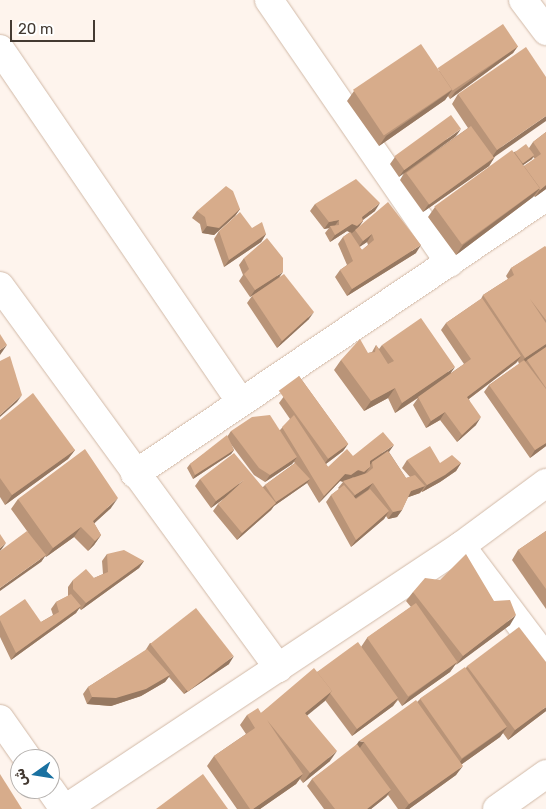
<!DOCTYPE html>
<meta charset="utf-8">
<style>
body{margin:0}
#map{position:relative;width:546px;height:809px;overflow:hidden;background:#fef4ed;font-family:Rubik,"Noto Naskh Arabic",sans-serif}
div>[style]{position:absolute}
.roads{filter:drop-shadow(0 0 1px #d1b9a7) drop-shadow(0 0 1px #d1b9a7)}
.minor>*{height:28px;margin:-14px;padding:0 14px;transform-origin:14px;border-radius:14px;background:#fff}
.wall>*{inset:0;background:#b99478}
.shaded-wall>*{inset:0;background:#967861}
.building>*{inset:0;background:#d7ac8b;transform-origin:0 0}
span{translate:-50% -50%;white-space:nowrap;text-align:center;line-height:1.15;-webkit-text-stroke:4.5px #fff;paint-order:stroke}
.north{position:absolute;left:10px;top:749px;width:50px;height:50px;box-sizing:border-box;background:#fff;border:1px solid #b4b0ad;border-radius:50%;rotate:257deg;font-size:14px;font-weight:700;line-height:20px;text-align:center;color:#443a32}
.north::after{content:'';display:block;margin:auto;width:18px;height:22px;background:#1a71a1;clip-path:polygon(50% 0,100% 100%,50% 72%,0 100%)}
.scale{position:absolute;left:10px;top:20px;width:85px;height:22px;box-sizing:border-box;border:2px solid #443a32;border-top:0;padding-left:6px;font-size:15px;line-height:18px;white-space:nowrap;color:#443a32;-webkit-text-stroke:4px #fff;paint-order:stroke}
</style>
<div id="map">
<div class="roads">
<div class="minor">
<i style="left:269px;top:0;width:319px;rotate:55.5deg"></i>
<i style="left:523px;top:0;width:39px;rotate:53deg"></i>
<i style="left:0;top:49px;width:427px;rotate:55.7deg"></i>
<i style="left:0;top:286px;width:473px;rotate:53.9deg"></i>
<i style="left:135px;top:474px;width:496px;rotate:-34deg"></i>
<i style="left:461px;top:546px;width:141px;rotate:53deg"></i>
<i style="left:0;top:719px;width:49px;rotate:55deg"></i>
<i style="left:50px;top:789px;width:24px;rotate:55deg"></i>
<i style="left:65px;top:809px;width:475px;rotate:-33.6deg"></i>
<i style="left:461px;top:546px;width:106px;rotate:-36.5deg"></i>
<i style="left:497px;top:809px;width:60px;rotate:-35.5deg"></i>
</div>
</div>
<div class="wall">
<i style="clip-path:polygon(518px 46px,513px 53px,450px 99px,448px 96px,445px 100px,379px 146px,347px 101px,354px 91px,439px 71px)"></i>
<i style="clip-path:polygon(546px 77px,489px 166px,423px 212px,400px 180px,404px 173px,399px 177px,390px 164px,395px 157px,456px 136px,430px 155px,468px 128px,452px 104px,458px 94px)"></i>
<i style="clip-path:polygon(evenodd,546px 132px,546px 189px,535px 197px,534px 196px,533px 197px,456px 255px,428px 217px,435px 207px,514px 152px,529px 148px,533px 142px,546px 132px,533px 157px,535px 159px,524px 166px,523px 165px,532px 159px,533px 157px)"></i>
<i style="clip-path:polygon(evenodd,315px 204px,375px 211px,363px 220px,363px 221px,358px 228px,416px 253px,347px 296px,335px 277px,340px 270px,347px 265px,338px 244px,343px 237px,350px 232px,347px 231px,330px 242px,325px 233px,329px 228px,324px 229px,310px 211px,315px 204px,367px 242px,368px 245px,362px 250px,359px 247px,367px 242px)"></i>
<i style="clip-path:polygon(240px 209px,235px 216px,214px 235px,202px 233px,200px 224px,192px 218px,197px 211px)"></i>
<i style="clip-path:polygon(252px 228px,266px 234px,261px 242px,224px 267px,214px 239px,219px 231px)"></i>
<i style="clip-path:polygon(546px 247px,546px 446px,530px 458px,484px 392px,489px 385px,519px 364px,518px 361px,516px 363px,469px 399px,476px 425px,457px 442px,440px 420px,426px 428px,413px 405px,418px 398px,395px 413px,388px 398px,364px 411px,334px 370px,341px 360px,372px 352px,376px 345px,379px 349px,382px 345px,451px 373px,464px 364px,441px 330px,446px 323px,481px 299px,483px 295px,508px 279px,506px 276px,511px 268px)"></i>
<i style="clip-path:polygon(244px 258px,280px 277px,309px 319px,277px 348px,247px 303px,252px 296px,258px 292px,250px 297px,239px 281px,243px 275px,239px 265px)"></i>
<i style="clip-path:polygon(299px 376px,348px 444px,343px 451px,326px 464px,328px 467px,353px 456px,389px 452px,406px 478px,410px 477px,402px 468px,407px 460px,440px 463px,461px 463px,456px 471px,440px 482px,422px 492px,421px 491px,420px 493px,408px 497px,402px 510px,397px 517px,388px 519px,386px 516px,384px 519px,351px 547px,326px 502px,331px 495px,339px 489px,338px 488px,343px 482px,340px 481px,319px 503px,307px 483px,274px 506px,271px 510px,237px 540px,213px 511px,218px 504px,226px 497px,211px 508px,195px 486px,200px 479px,263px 487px,265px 485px,295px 463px,294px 462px,292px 464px,265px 482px,254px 475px,230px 443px,234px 450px,231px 454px,193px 479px,187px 468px,190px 464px,227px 437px,231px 431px,280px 430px,290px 419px,279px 403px)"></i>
<i style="clip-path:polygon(0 420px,75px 450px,68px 459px,5px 505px,0 497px)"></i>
<i style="clip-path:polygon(18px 499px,111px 508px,94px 523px,101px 535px,94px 545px,88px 551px,74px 537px,46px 557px,45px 556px,41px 562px,27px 531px,11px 509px)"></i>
<i style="clip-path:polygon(546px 531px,546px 609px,512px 560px,518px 550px)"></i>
<i style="clip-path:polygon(107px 554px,144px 561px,139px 568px,81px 610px,79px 608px,76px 613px,11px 660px,0 637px,0 616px,41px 622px,53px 615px,51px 609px,56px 602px,68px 596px,68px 587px,73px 580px,94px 578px,103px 574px,102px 561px)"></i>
<i style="clip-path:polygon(413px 592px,494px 601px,510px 625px,455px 665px,450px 672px,402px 706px,398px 700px,393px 706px,352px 736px,325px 700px,307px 715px,330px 761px,303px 783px,300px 779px,296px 784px,260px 809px,237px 809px,207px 766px,214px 756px,246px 734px,240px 725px,247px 715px,261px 713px,317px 672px,361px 647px,367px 638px,411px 607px,406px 601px)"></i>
<i style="clip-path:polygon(150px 643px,229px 664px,184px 694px,169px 677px,165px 682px,141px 696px,111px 706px,87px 704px,83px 694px,88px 687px,145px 651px)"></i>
<i style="clip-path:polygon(467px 666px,546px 711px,508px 740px,503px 733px,500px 737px,462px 764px,456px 775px,409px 809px,398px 809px,388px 795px,386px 797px,371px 809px,324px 809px,307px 786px,312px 779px,417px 702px,420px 699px,466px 668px)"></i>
</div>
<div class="shaded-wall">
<i style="clip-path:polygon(518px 46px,513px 53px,450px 99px,455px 92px)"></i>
<i style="clip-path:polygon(452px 90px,445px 100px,379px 146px,386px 136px)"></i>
<i style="clip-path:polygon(546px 116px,546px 121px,490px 160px,497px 150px)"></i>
<i style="clip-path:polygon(461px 129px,456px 136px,399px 177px,404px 170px)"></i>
<i style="clip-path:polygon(534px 155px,532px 159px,516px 170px,519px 166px)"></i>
<i style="clip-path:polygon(494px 158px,489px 166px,423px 212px,428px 205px)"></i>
<i style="clip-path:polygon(546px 185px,546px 189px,535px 197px,540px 190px)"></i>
<i style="clip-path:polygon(540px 188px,533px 197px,456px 255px,463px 245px)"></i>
<i style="clip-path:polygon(380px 203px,375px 211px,357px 224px,362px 217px)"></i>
<i style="clip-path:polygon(240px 209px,235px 216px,214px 235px,202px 233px,207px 226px)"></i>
<i style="clip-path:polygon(339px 220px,334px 227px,330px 226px,329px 228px,324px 229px,329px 222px)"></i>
<i style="clip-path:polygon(363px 221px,358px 228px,352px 233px,347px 231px,330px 242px,335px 235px,352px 224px)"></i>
<i style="clip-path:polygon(266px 234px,261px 242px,224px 267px,229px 260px)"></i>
<i style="clip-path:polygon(372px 234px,367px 242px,358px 248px,363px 241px)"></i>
<i style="clip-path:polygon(421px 245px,416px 253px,347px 296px,352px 289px)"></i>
<i style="clip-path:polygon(283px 272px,278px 279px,250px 297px,255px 290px)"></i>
<i style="clip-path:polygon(314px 312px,309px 319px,277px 348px,282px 341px)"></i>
<i style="clip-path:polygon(546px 344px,546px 348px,520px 365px,525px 358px)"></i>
<i style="clip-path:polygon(7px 345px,0 355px,0 350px)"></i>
<i style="clip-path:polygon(521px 356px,516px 363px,462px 404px,467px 397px)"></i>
<i style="clip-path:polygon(455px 367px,448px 377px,395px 413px,402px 403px)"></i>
<i style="clip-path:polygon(395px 388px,388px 398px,364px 411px,371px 401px)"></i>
<i style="clip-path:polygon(22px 395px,17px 402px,0 417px,0 415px)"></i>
<i style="clip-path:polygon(445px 412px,440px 420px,426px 428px,431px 421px)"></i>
<i style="clip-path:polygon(481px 417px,476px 425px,457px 442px,462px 435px)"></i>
<i style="clip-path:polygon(546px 443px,546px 446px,530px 458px,535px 450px)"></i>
<i style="clip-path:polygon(348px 444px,343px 451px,323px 466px,328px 459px)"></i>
<i style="clip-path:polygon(394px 445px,389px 452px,372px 462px,371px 464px,364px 468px,370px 461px)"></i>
<i style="clip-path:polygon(75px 450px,68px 459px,5px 505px,12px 495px)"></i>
<i style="clip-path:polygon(234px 450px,231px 454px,193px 479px,195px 475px)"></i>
<i style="clip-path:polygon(297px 457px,292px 464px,265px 482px,270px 475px)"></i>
<i style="clip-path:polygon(461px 463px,456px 471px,440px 482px,422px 492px,427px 485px)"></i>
<i style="clip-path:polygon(370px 467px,365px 474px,359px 480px,353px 477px,346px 482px,340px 481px,319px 503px,324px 496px,345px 474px)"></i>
<i style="clip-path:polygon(310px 479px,307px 483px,274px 506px,276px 502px)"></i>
<i style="clip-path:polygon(244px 480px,239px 487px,211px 508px,216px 501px)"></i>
<i style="clip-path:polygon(373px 483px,368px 490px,350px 502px,355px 495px)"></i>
<i style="clip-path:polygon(425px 486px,420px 493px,406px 498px,411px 491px)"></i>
<i style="clip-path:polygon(118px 498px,111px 508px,86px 531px,93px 521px)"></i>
<i style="clip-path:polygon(276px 503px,271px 510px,237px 540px,242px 533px)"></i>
<i style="clip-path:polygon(402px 510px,397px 517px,388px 519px,393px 512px)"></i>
<i style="clip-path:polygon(389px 511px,384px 519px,351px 547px,356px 540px)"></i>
<i style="clip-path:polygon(81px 527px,74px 537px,46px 557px,53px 548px)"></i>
<i style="clip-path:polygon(101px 535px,94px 545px,88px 551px,95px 541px)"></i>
<i style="clip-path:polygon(6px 543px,1px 550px,0 551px,0 548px)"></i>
<i style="clip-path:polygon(46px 555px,41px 562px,0 591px,0 588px)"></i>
<i style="clip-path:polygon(144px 561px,139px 568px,81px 610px,86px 603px)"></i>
<i style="clip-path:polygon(81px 606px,76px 613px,11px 660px,16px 653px)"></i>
<i style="clip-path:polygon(516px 615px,510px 625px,456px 665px,463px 656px)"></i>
<i style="clip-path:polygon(234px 656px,229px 664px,184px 694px,189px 687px)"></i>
<i style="clip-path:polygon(457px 662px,450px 672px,402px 706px,409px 697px)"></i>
<i style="clip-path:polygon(170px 675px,165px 682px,141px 696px,111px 706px,87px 704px,92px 697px)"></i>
<i style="clip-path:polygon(332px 691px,325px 701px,298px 723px,305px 713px)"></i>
<i style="clip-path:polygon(398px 698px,393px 706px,352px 736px,357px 729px)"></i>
<i style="clip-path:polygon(546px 707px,546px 711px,508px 740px,515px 730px)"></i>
<i style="clip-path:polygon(507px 727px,500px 737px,455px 769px,462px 759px)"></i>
<i style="clip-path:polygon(359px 741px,364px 742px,357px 752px,352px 751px)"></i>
<i style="clip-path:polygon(337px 751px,330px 761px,303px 783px,310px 773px)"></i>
<i style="clip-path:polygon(463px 766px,456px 775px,409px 809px,405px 809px,409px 804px)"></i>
<i style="clip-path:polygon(303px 774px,296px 784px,260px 809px,253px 809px)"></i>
<i style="clip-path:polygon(391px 790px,386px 797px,371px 809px,367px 809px)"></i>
</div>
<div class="building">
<i style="left:503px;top:24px;width:27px;height:79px;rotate:56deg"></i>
<i style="left:421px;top:44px;width:55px;height:82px;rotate:56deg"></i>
<i style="clip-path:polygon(526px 47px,546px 77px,546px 116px,497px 150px,458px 94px)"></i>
<i style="left:451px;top:115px;width:17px;height:70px;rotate:54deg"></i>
<i style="left:471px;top:126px;width:39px;height:80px;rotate:54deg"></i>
<i style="clip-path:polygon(546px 132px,546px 185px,540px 190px,539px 188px,540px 188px,524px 166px,541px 154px,533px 142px)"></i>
<i style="left:526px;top:144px;width:14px;height:14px;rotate:54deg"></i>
<i style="left:512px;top:150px;width:47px;height:96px;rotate:54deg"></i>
<i style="clip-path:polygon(356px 179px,380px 203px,362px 217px,363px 221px,357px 226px,352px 224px,335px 235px,330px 226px,339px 225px,339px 220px,329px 222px,315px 204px)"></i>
<i style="clip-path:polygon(226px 186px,233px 191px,240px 209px,219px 228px,207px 226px,205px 217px,197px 211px)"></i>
<i style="clip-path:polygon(388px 202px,421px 245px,352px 289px,340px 270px,353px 261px,343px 237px,350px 232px,362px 250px,374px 240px,372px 234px,363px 241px,355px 230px)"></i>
<i style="clip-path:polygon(240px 212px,252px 228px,262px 222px,266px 234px,229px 260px,219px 231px)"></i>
<i style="clip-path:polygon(267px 238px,283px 258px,283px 272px,255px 290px,244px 274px,249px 269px,244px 258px)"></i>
<i style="clip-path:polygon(545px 246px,546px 247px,546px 320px,530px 299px,546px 323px,546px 344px,525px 358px,483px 295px,514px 275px,511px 268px)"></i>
<i style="clip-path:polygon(284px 274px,314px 312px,282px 341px,252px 296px)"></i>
<i style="clip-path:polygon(482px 298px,521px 356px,467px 397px,481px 417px,462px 435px,445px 412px,431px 421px,418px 397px,471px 359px,446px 323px)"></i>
<i style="clip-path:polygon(421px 318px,455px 367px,402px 403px,395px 388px,371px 401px,341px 360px,360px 339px,368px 353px,375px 352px,376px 345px,388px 364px,394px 361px,382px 345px)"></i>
<i style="clip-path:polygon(0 334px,7px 345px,0 350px)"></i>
<i style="clip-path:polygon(546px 347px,546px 388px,527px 360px)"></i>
<i style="clip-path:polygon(10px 356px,22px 395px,0 415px,0 361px)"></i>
<i style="clip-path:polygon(524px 360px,546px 389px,546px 443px,535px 450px,489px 385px)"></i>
<i style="left:299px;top:376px;width:84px;height:25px;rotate:54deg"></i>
<i style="clip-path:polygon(33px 393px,75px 450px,12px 495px,0 478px,0 420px)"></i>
<i style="clip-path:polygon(270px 415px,297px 457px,270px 475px,259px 468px,231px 431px,252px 417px)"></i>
<i style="clip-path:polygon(294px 415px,328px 467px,347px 449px,353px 456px,383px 432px,394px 445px,370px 461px,370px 467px,364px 472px,358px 470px,351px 475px,345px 474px,324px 496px,282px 427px)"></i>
<i style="clip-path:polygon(227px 435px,234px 450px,195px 475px,190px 464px)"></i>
<i style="clip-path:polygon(430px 446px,440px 463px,452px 455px,461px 463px,445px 475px,427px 485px,407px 460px)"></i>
<i style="clip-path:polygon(85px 449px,118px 498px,93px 521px,101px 535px,95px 541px,81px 527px,53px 548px,18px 499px)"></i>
<i style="clip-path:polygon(388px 451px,406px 478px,415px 475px,425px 486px,411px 491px,402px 510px,393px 512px,373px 483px,355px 495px,343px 481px,367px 473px,373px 468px,372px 462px)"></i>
<i style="clip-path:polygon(234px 453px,276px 503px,242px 533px,218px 504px,244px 480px,216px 501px,200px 479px)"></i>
<i style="clip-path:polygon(295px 463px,310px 479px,276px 502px,265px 485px)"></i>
<i style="clip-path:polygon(344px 485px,356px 499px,370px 489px,389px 511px,356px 540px,331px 495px)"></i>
<i style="clip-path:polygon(27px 531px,46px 555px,0 588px,0 551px)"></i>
<i style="clip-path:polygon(546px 531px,546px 589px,518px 550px)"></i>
<i style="clip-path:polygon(0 534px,6px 543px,0 548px)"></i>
<i style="clip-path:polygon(124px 550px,144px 561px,86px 603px,73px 589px,73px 580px,86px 569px,94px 578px,108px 572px,107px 554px)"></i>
<i style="clip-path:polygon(466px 554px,494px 601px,510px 600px,516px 615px,463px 656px,413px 592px,425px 578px,440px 580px)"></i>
<i style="clip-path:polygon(71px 594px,81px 606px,16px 653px,0 620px,0 616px,25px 599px,41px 622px,59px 612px,56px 602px)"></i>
<i style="left:416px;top:603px;width:72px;height:60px;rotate:55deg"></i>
<i style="left:196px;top:608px;width:61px;height:58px;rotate:52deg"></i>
<i style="clip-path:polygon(519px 627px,546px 662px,546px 707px,515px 730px,467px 666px)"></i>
<i style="clip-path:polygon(358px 642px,398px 698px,357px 729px,330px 693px,332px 691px,317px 672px)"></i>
<i style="clip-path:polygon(147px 649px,170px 675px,146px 689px,116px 698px,92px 697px,88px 687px)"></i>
<i style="left:465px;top:667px;width:73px;height:55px;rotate:55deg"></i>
<i style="clip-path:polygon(314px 668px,332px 691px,305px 713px,337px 751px,310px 773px,267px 720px,303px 774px,253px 809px,250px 809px,214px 756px,255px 728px,247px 715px,258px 708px,261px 713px)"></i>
<i style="clip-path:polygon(416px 700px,463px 766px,409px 804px,364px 742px,359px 741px)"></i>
<i style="clip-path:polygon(357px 744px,391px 790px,367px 809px,335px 809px,312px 779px)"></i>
<i style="clip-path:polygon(0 774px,22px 809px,0 809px)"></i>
<i style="clip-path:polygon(203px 774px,228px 809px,156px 809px)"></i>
</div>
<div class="north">ش</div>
<div class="scale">20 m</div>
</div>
